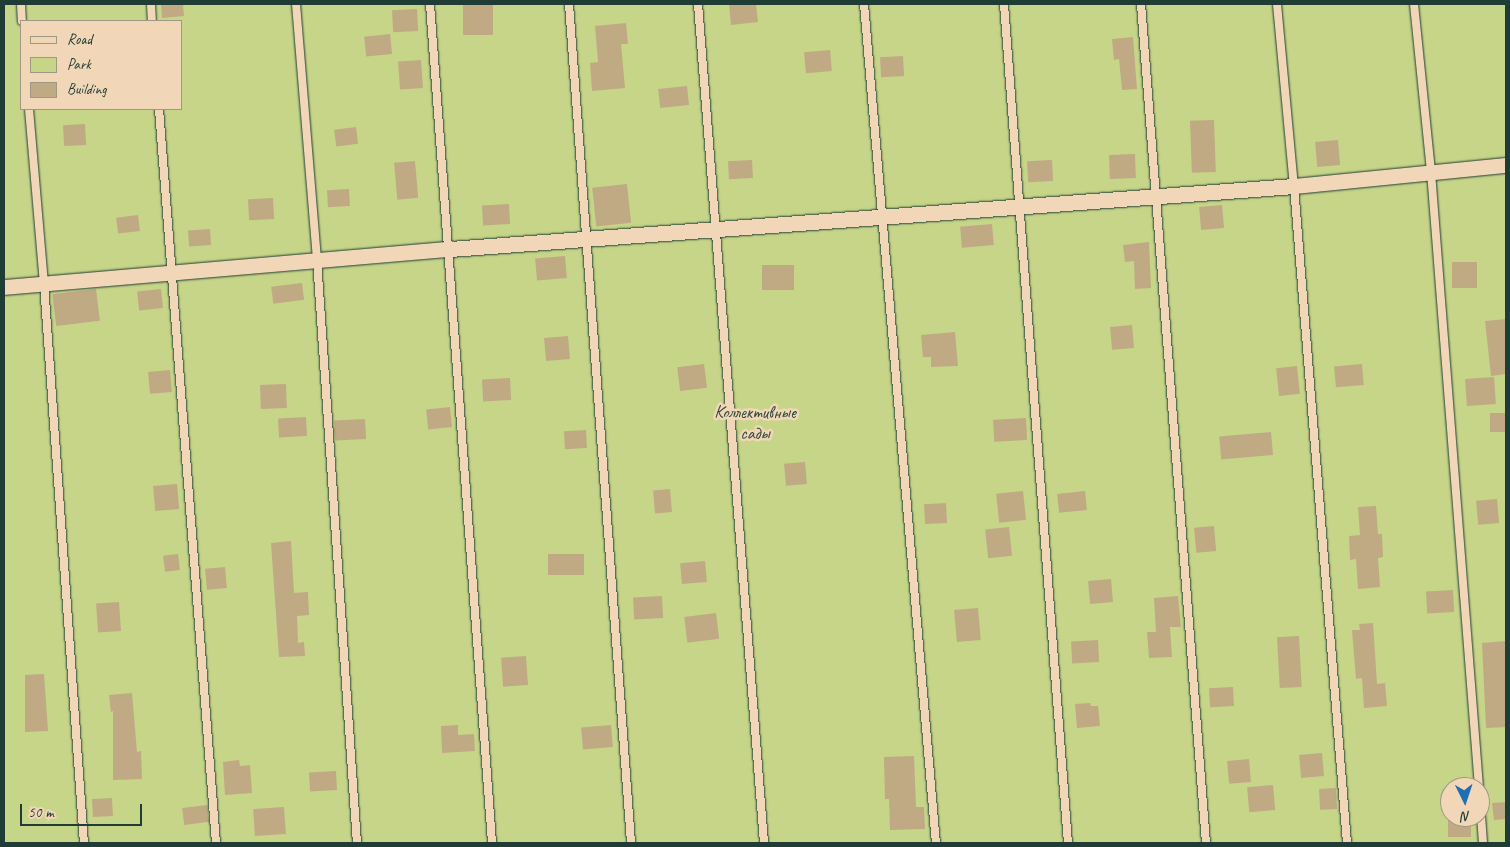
<!DOCTYPE html>
<meta charset="utf-8">
<style>
body{margin:0}
#map{position:relative;width:1510px;height:847px;overflow:hidden;background:#ecd0ae;font-family:Caveat,sans-serif}
div>[style]{position:absolute}
.green>*{inset:0;background:#c7d589}
.building>*{inset:0;background:#bfaa84;transform-origin:0 0}
.roads{filter:drop-shadow(0 0 1px #1f3d34) drop-shadow(0 0 1px #1f3d34)}
.lane>*{height:8px;margin:-4px;padding:0 4px;transform-origin:4px;border-radius:4px;background:#f1d6b8}
.street>*{height:15px;margin:-7.5px;padding:0 7.5px;transform-origin:7.5px;border-radius:7.5px;background:#f1d6b8}
span{translate:-50% -50%;white-space:nowrap;text-align:center;line-height:1.15;-webkit-text-stroke:5px #f1d6b8;paint-order:stroke}
.park-label{font-size:18px;color:#304c3c}
.frame{position:absolute;inset:0;border:5px solid #1f3d34;pointer-events:none}
.legend{position:absolute;left:20px;top:20px;width:162px;height:90px;box-sizing:border-box;background:#f1d6b8;border:1px solid #9d9983;margin:0;padding:6px 9px;list-style:none;font-size:15px;color:#1f3d34}
.legend li{display:flex;align-items:center;gap:10px;height:25px}
.legend b{width:25px;border:1px solid #9d9983}
.north{position:absolute;left:1440px;top:777px;width:50px;height:50px;box-sizing:border-box;background:#f1d6b8;border:1px solid #9d9983;border-radius:50%;rotate:176deg;font-size:14px;font-weight:700;line-height:20px;text-align:center;color:#1f3d34}
.north::after{content:'';display:block;margin:auto;width:18px;height:22px;background:#1f6fb2;clip-path:polygon(50% 0,100% 100%,50% 72%,0 100%)}
.scale{position:absolute;left:20px;top:804px;width:122px;height:22px;box-sizing:border-box;border:2px solid #1f3d34;border-top:0;padding-left:6px;font-size:15px;line-height:18px;white-space:nowrap;color:#1f3d34;-webkit-text-stroke:4px #f1d6b8;paint-order:stroke}
</style>
<div id="map">
<div class="green">
<i style="clip-path:polygon(evenodd,4px 4px,1506px 4px,1506px 843px,4px 843px,4px 4px,21px 21px,181px 21px,181px 109px,21px 109px,21px 21px,4px 4px,1450px 787px,1480px 787px,1480px 817px,1450px 817px,1450px 787px)"></i>
</div>
<div class="building">
<i style="clip-path:polygon(161px 4px,183px 4px,184px 16px,162px 18px)"></i>
<i style="left:463px;top:4px;width:30px;height:31px"></i>
<i style="clip-path:polygon(729px 4px,756px 4px,758px 22px,731px 25px)"></i>
<i style="left:417px;top:9px;width:22px;height:25px;rotate:87deg"></i>
<i style="clip-path:polygon(626px 23px,628px 44px,621px 44px,625px 88px,592px 91px,590px 63px,598px 62px,595px 26px)"></i>
<i style="left:390px;top:34px;width:20px;height:26px;rotate:84deg"></i>
<i style="clip-path:polygon(1133px 37px,1137px 89px,1122px 90px,1119px 59px,1114px 60px,1112px 39px)"></i>
<i style="left:830px;top:50px;width:21px;height:26px;rotate:85deg"></i>
<i style="left:903px;top:56px;width:20px;height:23px;rotate:87deg"></i>
<i style="left:421px;top:60px;width:28px;height:23px;rotate:86deg"></i>
<i style="left:687px;top:86px;width:19px;height:29px;rotate:84deg"></i>
<i style="left:1214px;top:120px;width:52px;height:24px;rotate:88deg"></i>
<i style="left:85px;top:124px;width:21px;height:22px;rotate:87deg"></i>
<i style="left:356px;top:127px;width:17px;height:22px;rotate:83deg"></i>
<i style="left:1338px;top:140px;width:25px;height:23px;rotate:85deg"></i>
<i style="left:1135px;top:154px;width:24px;height:26px;rotate:88deg"></i>
<i style="left:752px;top:160px;width:18px;height:24px;rotate:87deg"></i>
<i style="left:1052px;top:160px;width:21px;height:25px;rotate:87deg"></i>
<i style="left:415px;top:161px;width:37px;height:21px;rotate:85deg"></i>
<i style="left:627px;top:184px;width:39px;height:35px;rotate:84deg"></i>
<i style="left:349px;top:189px;width:17px;height:22px;rotate:87deg"></i>
<i style="left:273px;top:198px;width:21px;height:25px;rotate:87deg"></i>
<i style="left:509px;top:204px;width:20px;height:27px;rotate:87deg"></i>
<i style="left:1222px;top:205px;width:23px;height:23px;rotate:85deg"></i>
<i style="left:138px;top:215px;width:16px;height:22px;rotate:83deg"></i>
<i style="left:992px;top:224px;width:21px;height:32px;rotate:85deg"></i>
<i style="left:210px;top:229px;width:16px;height:22px;rotate:86deg"></i>
<i style="clip-path:polygon(1149px 242px,1151px 288px,1135px 289px,1134px 261px,1125px 262px,1123px 245px)"></i>
<i style="left:565px;top:256px;width:22px;height:30px;rotate:85deg"></i>
<i style="left:1452px;top:262px;width:25px;height:26px"></i>
<i style="left:762px;top:265px;width:32px;height:25px"></i>
<i style="left:302px;top:283px;width:17px;height:31px;rotate:83deg"></i>
<i style="left:96px;top:289px;width:32px;height:44px;rotate:83deg"></i>
<i style="left:161px;top:289px;width:19px;height:24px;rotate:84deg"></i>
<i style="clip-path:polygon(1506px 319px,1506px 374px,1491px 376px,1485px 321px)"></i>
<i style="left:1132px;top:325px;width:23px;height:22px;rotate:85deg"></i>
<i style="clip-path:polygon(955px 332px,958px 366px,931px 367px,931px 357px,923px 357px,921px 335px)"></i>
<i style="left:568px;top:336px;width:23px;height:24px;rotate:85deg"></i>
<i style="left:704px;top:364px;width:24px;height:27px;rotate:83deg"></i>
<i style="left:1362px;top:364px;width:21px;height:28px;rotate:85deg"></i>
<i style="left:1297px;top:366px;width:28px;height:21px;rotate:84deg"></i>
<i style="left:170px;top:370px;width:22px;height:22px;rotate:85deg"></i>
<i style="left:1494px;top:377px;width:27px;height:29px;rotate:86deg"></i>
<i style="left:510px;top:378px;width:22px;height:28px;rotate:87deg"></i>
<i style="left:286px;top:384px;width:24px;height:26px;rotate:88deg"></i>
<i style="left:450px;top:407px;width:20px;height:24px;rotate:84deg"></i>
<i style="left:1506px;top:413px;width:19px;height:16px;rotate:90deg"></i>
<i style="left:306px;top:417px;width:19px;height:28px;rotate:87deg"></i>
<i style="left:1026px;top:418px;width:22px;height:33px;rotate:87deg"></i>
<i style="left:365px;top:419px;width:20px;height:31px;rotate:87deg"></i>
<i style="left:586px;top:430px;width:18px;height:22px;rotate:87deg"></i>
<i style="left:1271px;top:432px;width:23px;height:52px;rotate:85deg"></i>
<i style="left:805px;top:462px;width:22px;height:21px;rotate:85deg"></i>
<i style="left:177px;top:484px;width:25px;height:24px;rotate:85deg"></i>
<i style="left:670px;top:489px;width:23px;height:17px;rotate:85deg"></i>
<i style="left:1023px;top:491px;width:29px;height:27px;rotate:84deg"></i>
<i style="left:1085px;top:491px;width:19px;height:28px;rotate:84deg"></i>
<i style="left:1497px;top:499px;width:24px;height:21px;rotate:85deg"></i>
<i style="left:946px;top:503px;width:20px;height:22px;rotate:87deg"></i>
<i style="clip-path:polygon(1376px 506px,1378px 534px,1382px 534px,1383px 557px,1378px 558px,1380px 587px,1358px 589px,1356px 559px,1350px 560px,1349px 536px,1360px 535px,1358px 507px)"></i>
<i style="left:1214px;top:526px;width:25px;height:20px;rotate:85deg"></i>
<i style="left:1009px;top:527px;width:29px;height:24px;rotate:84deg"></i>
<i style="clip-path:polygon(291px 541px,294px 593px,308px 592px,309px 615px,297px 616px,298px 643px,304px 642px,305px 656px,279px 657px,271px 543px)"></i>
<i style="left:178px;top:554px;width:16px;height:15px;rotate:83deg"></i>
<i style="left:584px;top:554px;width:21px;height:36px;rotate:90deg"></i>
<i style="left:705px;top:561px;width:21px;height:25px;rotate:85deg"></i>
<i style="left:225px;top:567px;width:21px;height:20px;rotate:85deg"></i>
<i style="left:1111px;top:579px;width:23px;height:23px;rotate:85deg"></i>
<i style="left:1453px;top:590px;width:22px;height:27px;rotate:87deg"></i>
<i style="left:662px;top:596px;width:22px;height:29px;rotate:87deg"></i>
<i style="clip-path:polygon(1178px 596px,1181px 627px,1170px 627px,1172px 657px,1149px 658px,1147px 632px,1156px 632px,1154px 598px)"></i>
<i style="left:119px;top:602px;width:29px;height:23px;rotate:86deg"></i>
<i style="left:978px;top:608px;width:32px;height:24px;rotate:85deg"></i>
<i style="left:716px;top:613px;width:26px;height:32px;rotate:83deg"></i>
<i style="clip-path:polygon(1373px 623px,1377px 684px,1385px 683px,1387px 706px,1364px 708px,1362px 678px,1356px 679px,1352px 630px,1360px 630px,1359px 624px)"></i>
<i style="left:1299px;top:636px;width:51px;height:22px;rotate:87deg"></i>
<i style="left:1098px;top:640px;width:22px;height:27px;rotate:87deg"></i>
<i style="clip-path:polygon(1506px 641px,1506px 727px,1486px 728px,1482px 643px)"></i>
<i style="left:526px;top:656px;width:29px;height:25px;rotate:86deg"></i>
<i style="clip-path:polygon(44px 674px,48px 731px,25px 732px,25px 675px)"></i>
<i style="left:1233px;top:687px;width:19px;height:24px;rotate:87deg"></i>
<i style="clip-path:polygon(132px 693px,137px 752px,141px 751px,142px 779px,113px 780px,113px 711px,111px 712px,109px 695px)"></i>
<i style="clip-path:polygon(1090px 703px,1091px 706px,1098px 706px,1100px 726px,1077px 728px,1075px 704px)"></i>
<i style="clip-path:polygon(458px 725px,458px 735px,474px 734px,475px 751px,442px 753px,441px 726px)"></i>
<i style="left:611px;top:725px;width:22px;height:30px;rotate:85deg"></i>
<i style="left:1322px;top:753px;width:23px;height:23px;rotate:85deg"></i>
<i style="clip-path:polygon(914px 756px,916px 807px,924px 807px,925px 829px,890px 830px,889px 799px,885px 799px,884px 757px)"></i>
<i style="left:1249px;top:759px;width:23px;height:22px;rotate:85deg"></i>
<i style="clip-path:polygon(239px 760px,240px 766px,250px 765px,252px 793px,225px 795px,223px 762px)"></i>
<i style="left:336px;top:771px;width:19px;height:27px;rotate:87deg"></i>
<i style="left:1273px;top:785px;width:25px;height:26px;rotate:85deg"></i>
<i style="left:1336px;top:788px;width:21px;height:17px;rotate:87deg"></i>
<i style="left:112px;top:798px;width:18px;height:20px;rotate:87deg"></i>
<i style="clip-path:polygon(1506px 802px,1506px 819px,1494px 820px,1492px 803px)"></i>
<i style="left:207px;top:805px;width:17px;height:25px;rotate:83deg"></i>
<i style="left:284px;top:807px;width:27px;height:31px;rotate:86deg"></i>
<i style="left:1448px;top:817px;width:23px;height:20px"></i>
</div>
<div class="roads">
<div class="lane">
<i style="left:21px;top:4px;width:17px;rotate:87deg"></i>
<i style="left:151px;top:4px;width:17px;rotate:87deg"></i>
<i style="left:296px;top:4px;width:257px;rotate:85.3deg"></i>
<i style="left:317px;top:260px;width:584px;rotate:86.08deg"></i>
<i style="left:430px;top:4px;width:841px;rotate:85.77deg"></i>
<i style="left:569px;top:4px;width:841px;rotate:85.77deg"></i>
<i style="left:698px;top:4px;width:842px;rotate:85.5deg"></i>
<i style="left:864px;top:4px;width:842px;rotate:85.1deg"></i>
<i style="left:1004px;top:4px;width:841px;rotate:85.64deg"></i>
<i style="left:1141px;top:4px;width:842px;rotate:85.57deg"></i>
<i style="left:1277px;top:4px;width:183px;rotate:84.7deg"></i>
<i style="left:1294px;top:186px;width:659px;rotate:85.39deg"></i>
<i style="left:1414px;top:4px;width:169px;rotate:84.2deg"></i>
<i style="left:1431px;top:172px;width:617px;rotate:85.54deg"></i>
<i style="left:29px;top:109px;width:176px;rotate:85.1deg"></i>
<i style="left:44px;top:284px;width:560px;rotate:85.91deg"></i>
<i style="left:159px;top:109px;width:736px;rotate:85.56deg"></i>
<i style="left:1480px;top:802px;width:41px;rotate:85.8deg"></i>
</div>
<div class="street">
<i style="left:4px;top:287px;width:448px;rotate:-4.9deg"></i>
<i style="left:450px;top:249px;width:846px;rotate:-4.27deg"></i>
<i style="left:1294px;top:186px;width:213px;rotate:-5.7deg"></i>
</div>
</div>
<div class="park-label">
<span style="left:755px;top:423px">Коллективные<br>сады</span>
</div>
<div class="frame"></div>
<ul class="legend">
<li><b style="height:6px;background:#f1d6b8"></b>Road</li>
<li><b style="height:14px;background:#c7d589"></b>Park</li>
<li><b style="height:14px;background:#bfaa84"></b>Building</li>
</ul>
<div class="north">N</div>
<div class="scale">50 m</div>
</div>
